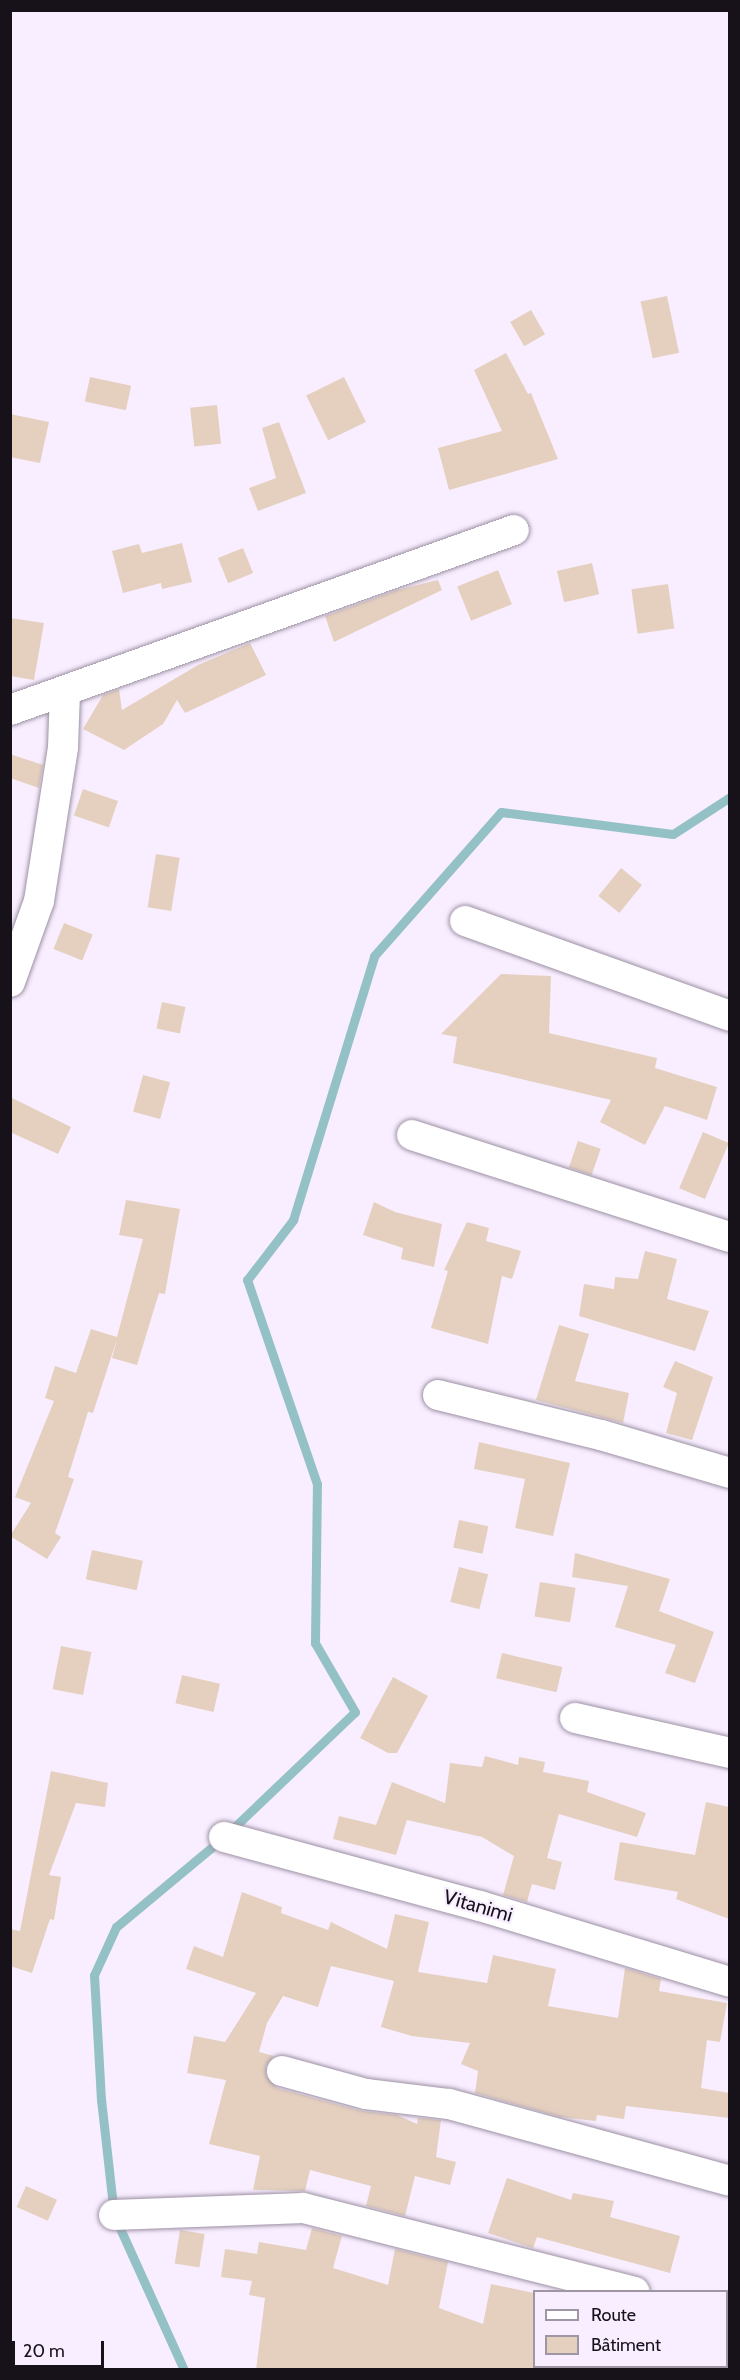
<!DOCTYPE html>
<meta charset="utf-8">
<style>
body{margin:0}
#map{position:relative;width:740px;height:2380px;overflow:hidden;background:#f8eeff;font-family:Cabin,sans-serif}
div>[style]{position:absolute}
.stream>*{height:9px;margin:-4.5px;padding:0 4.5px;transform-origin:4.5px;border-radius:4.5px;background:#93c1c5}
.building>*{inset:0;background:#e5d0c0;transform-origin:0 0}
.roads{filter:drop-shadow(0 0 2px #9d91a4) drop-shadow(0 0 2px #9d91a4)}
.minor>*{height:30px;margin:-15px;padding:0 15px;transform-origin:15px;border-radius:15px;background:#fff}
span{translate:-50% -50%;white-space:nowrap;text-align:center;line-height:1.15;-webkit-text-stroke:4.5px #f8eeff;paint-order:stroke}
.street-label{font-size:20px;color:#17121a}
.frame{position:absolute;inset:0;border:12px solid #17121a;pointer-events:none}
.legend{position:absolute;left:533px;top:2290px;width:195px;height:78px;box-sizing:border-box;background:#f8eeff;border:2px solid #9e96a3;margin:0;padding:8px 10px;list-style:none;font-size:18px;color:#17121a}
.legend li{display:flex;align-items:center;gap:12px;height:30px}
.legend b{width:30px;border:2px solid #9e96a3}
.scale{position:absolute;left:12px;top:2341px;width:92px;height:27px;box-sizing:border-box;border:3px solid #17121a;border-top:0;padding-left:8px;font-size:18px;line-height:21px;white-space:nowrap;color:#17121a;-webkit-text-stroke:4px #f8eeff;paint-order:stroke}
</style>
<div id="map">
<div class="stream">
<i style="left:184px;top:2370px;width:170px;rotate:-114.3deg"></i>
<i style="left:114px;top:2215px;width:116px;rotate:-96.4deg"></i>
<i style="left:101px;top:2100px;width:125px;rotate:-93.2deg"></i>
<i style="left:94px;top:1975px;width:53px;rotate:-65.4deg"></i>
<i style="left:116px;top:1927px;width:141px;rotate:-39.8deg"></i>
<i style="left:224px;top:1837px;width:181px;rotate:-43.7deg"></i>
<i style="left:355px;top:1712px;width:80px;rotate:-120.1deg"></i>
<i style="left:315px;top:1643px;width:159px;rotate:-89.3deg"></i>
<i style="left:317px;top:1484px;width:216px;rotate:-108.9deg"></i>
<i style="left:247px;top:1280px;width:76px;rotate:-52.5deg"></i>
<i style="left:293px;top:1220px;width:276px;rotate:-72.9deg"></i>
<i style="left:374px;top:956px;width:192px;rotate:-48.6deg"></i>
<i style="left:501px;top:812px;width:173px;rotate:7.3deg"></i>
<i style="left:673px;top:834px;width:68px;rotate:-33deg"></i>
</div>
<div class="building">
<i style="left:667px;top:296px;width:58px;height:27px;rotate:78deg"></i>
<i style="left:531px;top:310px;width:28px;height:24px;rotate:60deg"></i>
<i style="clip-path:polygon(506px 353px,528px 394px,531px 393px,558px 459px,449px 490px,438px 448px,502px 431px,474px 370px)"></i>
<i style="left:90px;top:377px;width:42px;height:25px;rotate:12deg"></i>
<i style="left:344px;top:377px;width:50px;height:42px;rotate:64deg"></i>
<i style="left:217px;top:405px;width:39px;height:27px;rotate:84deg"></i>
<i style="clip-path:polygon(10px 414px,49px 422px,40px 463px,10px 457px)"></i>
<i style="clip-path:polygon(279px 422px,306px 493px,258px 511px,249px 488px,276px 478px,262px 428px)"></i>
<i style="clip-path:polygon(182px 543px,192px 582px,162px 589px,161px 583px,123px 593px,112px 551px,139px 544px,142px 553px)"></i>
<i style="left:243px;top:548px;width:27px;height:27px;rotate:68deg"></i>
<i style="left:592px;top:563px;width:32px;height:36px;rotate:77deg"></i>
<i style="left:498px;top:570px;width:37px;height:44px;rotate:68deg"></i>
<i style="clip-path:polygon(438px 580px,442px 590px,334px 642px,325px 616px,397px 590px)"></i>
<i style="left:668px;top:584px;width:45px;height:37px;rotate:82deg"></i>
<i style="clip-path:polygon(10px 618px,44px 623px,34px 680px,10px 676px)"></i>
<i style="clip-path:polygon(250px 643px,266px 675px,185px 713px,177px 700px,163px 724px,124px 750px,83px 729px,103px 695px,119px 689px,122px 710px,198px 665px)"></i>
<i style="clip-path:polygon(10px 754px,43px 765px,39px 788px,10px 778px)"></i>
<i style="left:83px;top:789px;width:37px;height:28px;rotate:19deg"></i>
<i style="left:156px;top:854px;width:24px;height:54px;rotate:9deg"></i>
<i style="left:621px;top:868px;width:27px;height:36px;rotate:39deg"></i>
<i style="left:64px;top:923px;width:31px;height:28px;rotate:22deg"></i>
<i style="clip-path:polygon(501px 974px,551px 976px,549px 1033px,657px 1058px,655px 1068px,717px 1087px,707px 1120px,665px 1106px,645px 1145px,600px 1122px,611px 1100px,453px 1063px,457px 1037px,441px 1034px)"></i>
<i style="left:162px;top:1002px;width:24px;height:27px;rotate:12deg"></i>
<i style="left:143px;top:1075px;width:28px;height:38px;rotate:15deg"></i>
<i style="clip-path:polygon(10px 1097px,71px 1127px,58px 1154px,10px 1132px)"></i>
<i style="left:703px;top:1132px;width:28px;height:61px;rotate:23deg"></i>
<i style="left:578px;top:1141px;width:24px;height:28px;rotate:19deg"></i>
<i style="clip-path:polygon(126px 1200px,180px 1209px,165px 1294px,159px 1293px,137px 1365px,112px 1358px,117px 1339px,93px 1413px,88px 1412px,68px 1477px,74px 1479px,55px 1533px,61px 1537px,47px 1559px,10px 1536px,31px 1503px,15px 1497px,54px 1401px,45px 1398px,55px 1366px,76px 1373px,91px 1329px,117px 1337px,143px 1239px,119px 1235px)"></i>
<i style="clip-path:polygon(374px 1202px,395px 1212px,442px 1224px,434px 1267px,401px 1259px,403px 1248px,363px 1235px)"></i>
<i style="clip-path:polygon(467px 1222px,489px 1228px,486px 1241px,521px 1251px,512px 1279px,502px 1276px,488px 1344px,431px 1328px,448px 1271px,444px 1270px)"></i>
<i style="clip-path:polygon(645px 1251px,677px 1259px,667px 1299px,709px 1311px,695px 1351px,579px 1316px,584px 1284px,614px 1289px,615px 1277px,638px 1279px)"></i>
<i style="clip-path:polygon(559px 1325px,589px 1334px,575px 1381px,629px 1393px,623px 1423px,536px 1400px)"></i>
<i style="clip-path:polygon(675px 1361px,713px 1377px,692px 1440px,666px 1433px,677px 1393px,663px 1387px)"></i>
<i style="clip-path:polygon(479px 1442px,570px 1463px,553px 1536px,515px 1528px,525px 1479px,474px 1469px)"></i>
<i style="left:459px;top:1520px;width:30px;height:28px;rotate:12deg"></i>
<i style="left:92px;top:1550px;width:52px;height:30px;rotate:12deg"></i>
<i style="clip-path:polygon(575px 1553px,670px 1579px,659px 1611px,714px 1632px,695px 1683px,665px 1673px,676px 1645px,615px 1627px,628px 1586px,572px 1577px)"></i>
<i style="left:459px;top:1567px;width:30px;height:36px;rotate:14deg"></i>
<i style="left:540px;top:1582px;width:36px;height:35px;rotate:9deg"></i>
<i style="left:61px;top:1646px;width:31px;height:44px;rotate:11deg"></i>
<i style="left:502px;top:1653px;width:62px;height:26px;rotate:13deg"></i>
<i style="left:182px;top:1675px;width:39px;height:29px;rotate:13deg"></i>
<i style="clip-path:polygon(393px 1677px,428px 1696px,397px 1753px,388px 1753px,360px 1738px)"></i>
<i style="clip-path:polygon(485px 1756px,518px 1765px,519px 1757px,545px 1762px,543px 1772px,589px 1781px,587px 1792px,646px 1813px,637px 1837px,559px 1814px,547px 1858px,562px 1862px,555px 1890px,532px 1884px,527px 1902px,503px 1895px,514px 1856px,482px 1837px,407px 1820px,396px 1855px,333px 1839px,339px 1816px,376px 1825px,392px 1782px,445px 1803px,450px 1763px,482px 1767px)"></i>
<i style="clip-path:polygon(51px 1771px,108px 1783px,105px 1807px,76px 1803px,49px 1875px,61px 1877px,54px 1920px,50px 1919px,32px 1973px,10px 1966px,10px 1929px,20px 1931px)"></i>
<i style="clip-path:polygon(706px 1802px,729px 1807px,729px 1919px,676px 1899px,678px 1892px,614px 1880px,620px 1842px,695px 1855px)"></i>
<i style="clip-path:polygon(242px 1892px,282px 1907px,281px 1913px,328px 1930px,331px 1922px,387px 1949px,395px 1914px,429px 1922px,418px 1972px,487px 1983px,493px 1955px,556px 1969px,548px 2006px,618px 2018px,625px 1968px,661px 1979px,659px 1991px,727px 2003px,720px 2042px,707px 2040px,701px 2088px,729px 2093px,729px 2118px,626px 2106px,624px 2119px,597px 2115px,596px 2121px,560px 2117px,475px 2093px,478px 2071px,461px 2064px,470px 2043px,412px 2036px,381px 2027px,394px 1981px,331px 1966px,318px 2007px,283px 1996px,267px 2023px,259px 2052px,274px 2056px,266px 2066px,266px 2076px,277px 2088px,362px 2111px,397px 2115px,417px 2124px,418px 2118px,441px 2120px,436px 2157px,456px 2162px,450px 2185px,415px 2176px,405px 2216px,366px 2206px,371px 2186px,310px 2170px,305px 2191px,253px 2190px,260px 2156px,209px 2144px,226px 2080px,187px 2073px,194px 2036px,225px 2042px,256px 1993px,186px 1969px,194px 1946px,223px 1957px)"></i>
<i style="clip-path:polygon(507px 2178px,571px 2200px,573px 2193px,614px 2201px,610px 2217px,680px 2236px,670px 2273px,537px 2237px,533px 2248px,488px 2233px)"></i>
<i style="left:26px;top:2186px;width:34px;height:23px;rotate:24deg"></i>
<i style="clip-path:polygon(312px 2228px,342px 2236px,333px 2268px,388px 2285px,395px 2249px,448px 2262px,439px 2308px,483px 2324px,491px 2284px,534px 2293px,534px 2370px,256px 2370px,265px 2298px,249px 2295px,252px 2281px,221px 2277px,225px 2249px,257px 2254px,259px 2242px,306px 2250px)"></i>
<i style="left:180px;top:2230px;width:25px;height:34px;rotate:9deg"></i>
</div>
<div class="roads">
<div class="minor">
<i style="left:10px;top:710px;width:535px;rotate:-19.65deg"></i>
<i style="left:465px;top:921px;width:282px;rotate:19.7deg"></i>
<i style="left:10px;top:982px;width:86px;rotate:-70.3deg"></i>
<i style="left:39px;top:901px;width:156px;rotate:-81.1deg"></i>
<i style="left:63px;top:747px;width:55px;rotate:-87.9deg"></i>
<i style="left:412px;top:1135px;width:334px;rotate:17.8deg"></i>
<i style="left:438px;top:1395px;width:168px;rotate:13.8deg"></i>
<i style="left:601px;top:1435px;width:134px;rotate:16.4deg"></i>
<i style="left:575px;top:1718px;width:159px;rotate:12.7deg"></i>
<i style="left:224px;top:1837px;width:265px;rotate:15.1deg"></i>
<i style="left:480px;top:1906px;width:261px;rotate:16.9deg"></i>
<i style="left:282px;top:2071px;width:87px;rotate:15.3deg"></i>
<i style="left:366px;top:2094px;width:84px;rotate:6.9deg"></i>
<i style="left:449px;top:2104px;width:291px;rotate:15.3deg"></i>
<i style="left:114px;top:2215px;width:189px;rotate:-2.1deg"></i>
<i style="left:303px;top:2208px;width:342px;rotate:14.2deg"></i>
<i style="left:726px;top:2326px;width:4px;rotate:14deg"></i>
</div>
</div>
<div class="street-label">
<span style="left:478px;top:1906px;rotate:16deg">Vitanimi</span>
</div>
<div class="frame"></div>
<ul class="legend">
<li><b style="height:8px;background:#fff"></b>Route</li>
<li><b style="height:16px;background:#e5d0c0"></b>Bâtiment</li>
</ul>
<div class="scale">20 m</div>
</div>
